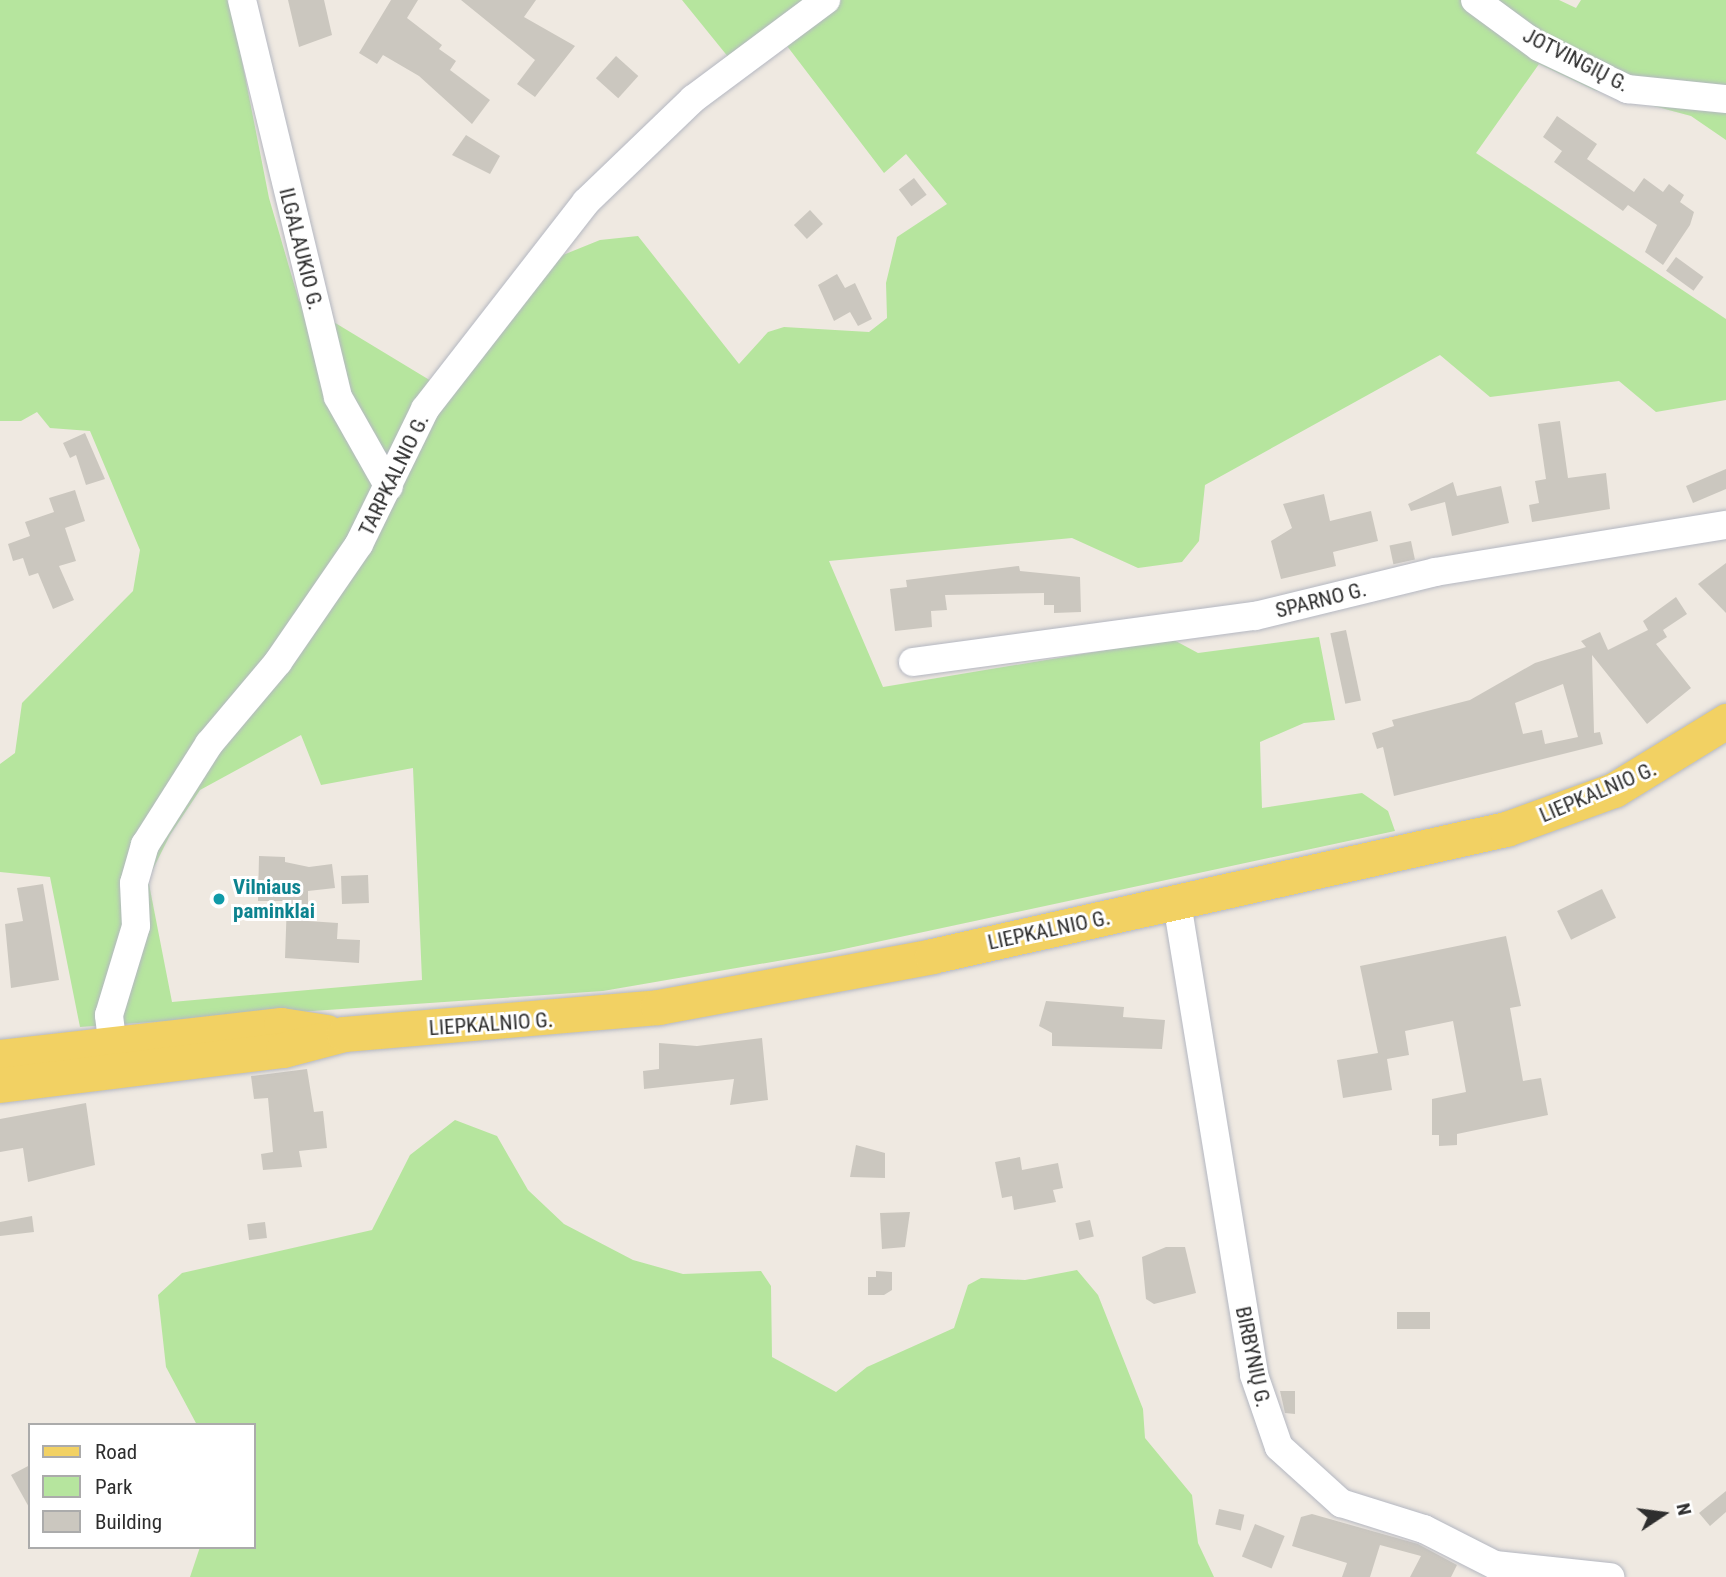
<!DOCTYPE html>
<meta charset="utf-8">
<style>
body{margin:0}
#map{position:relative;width:1726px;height:1577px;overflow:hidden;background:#efe9e1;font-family:"Roboto Condensed",sans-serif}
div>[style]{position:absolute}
.green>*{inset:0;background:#b6e59e}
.building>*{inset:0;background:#cbc7bf;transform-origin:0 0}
.roads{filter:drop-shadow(0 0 2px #b4b7c1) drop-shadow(0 0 2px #b4b7c1)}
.minor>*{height:28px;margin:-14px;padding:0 14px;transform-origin:14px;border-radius:14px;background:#fff}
.major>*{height:35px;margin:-17.5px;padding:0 17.5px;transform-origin:17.5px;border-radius:17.5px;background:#f2d163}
.dots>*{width:19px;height:19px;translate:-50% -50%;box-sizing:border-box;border:4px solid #fff;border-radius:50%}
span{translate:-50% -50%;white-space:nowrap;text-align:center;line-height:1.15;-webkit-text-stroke:6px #fff;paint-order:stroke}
.street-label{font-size:21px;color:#2e2e2e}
.culture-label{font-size:21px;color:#0d838f;font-weight:700}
.left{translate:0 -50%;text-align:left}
.legend{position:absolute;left:28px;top:1423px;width:228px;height:126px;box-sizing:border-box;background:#fff;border:2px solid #ababab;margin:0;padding:9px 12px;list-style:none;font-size:21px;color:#2e2e2e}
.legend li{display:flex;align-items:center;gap:14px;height:35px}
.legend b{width:35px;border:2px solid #ababab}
.north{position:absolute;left:1628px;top:1479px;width:70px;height:70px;-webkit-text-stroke:5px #fff;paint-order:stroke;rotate:77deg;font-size:19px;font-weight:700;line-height:28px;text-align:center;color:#2e2e2e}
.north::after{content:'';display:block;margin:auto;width:24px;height:32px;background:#2e2e2e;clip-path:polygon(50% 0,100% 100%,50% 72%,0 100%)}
</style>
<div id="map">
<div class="green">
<i style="clip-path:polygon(evenodd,0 0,230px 0,269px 198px,299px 301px,451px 393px,558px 257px,600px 240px,638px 236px,739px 364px,768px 332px,784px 327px,869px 332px,887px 318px,886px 283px,897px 237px,947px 204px,906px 154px,884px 173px,771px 25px,729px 58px,682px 0,1559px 0,1576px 8px,1581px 0,1726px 0,1726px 140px,1691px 116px,1594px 90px,1539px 64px,1476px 153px,1726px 319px,1726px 400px,1656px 412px,1619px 381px,1490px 397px,1440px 355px,1205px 485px,1199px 541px,1182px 562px,1138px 568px,1072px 538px,829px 561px,883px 687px,1172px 639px,1198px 653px,1319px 637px,1335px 720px,1304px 723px,1260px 742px,1262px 808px,1362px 793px,1388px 811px,1395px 831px,830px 952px,603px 991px,80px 1027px,50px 877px,0 872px,0 764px,15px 753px,22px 703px,133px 591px,140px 550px,90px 431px,50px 428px,37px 412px,21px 421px,0 421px,0 0,301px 735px,321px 785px,413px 768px,422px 980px,172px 1002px,148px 879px,170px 835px,200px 790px,301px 735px)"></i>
<i style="clip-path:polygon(455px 1120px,497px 1136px,528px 1190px,564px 1224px,633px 1260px,683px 1274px,761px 1271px,771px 1286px,772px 1357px,836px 1392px,867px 1367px,954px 1328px,968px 1285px,981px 1278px,1025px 1280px,1077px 1270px,1098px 1295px,1143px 1409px,1145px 1438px,1192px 1495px,1198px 1543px,1214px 1577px,190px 1577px,200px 1547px,254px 1547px,254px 1425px,197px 1425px,166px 1367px,158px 1295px,182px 1273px,372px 1230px,410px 1155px)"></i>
</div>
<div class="building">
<i style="clip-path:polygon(288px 0,324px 0,332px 35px,299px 47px)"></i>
<i style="clip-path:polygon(391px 0,418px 0,407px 18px,442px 45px,439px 49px,456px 61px,450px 70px,490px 100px,472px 124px,419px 76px,383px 55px,377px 64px,359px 53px)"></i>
<i style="clip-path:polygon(461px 0,536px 0,524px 17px,575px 46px,535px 97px,517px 84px,535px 60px)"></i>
<i style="left:616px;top:56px;width:30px;height:30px;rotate:42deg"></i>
<i style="clip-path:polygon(1557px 116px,1597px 144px,1587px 159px,1634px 192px,1644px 178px,1663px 192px,1669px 184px,1684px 195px,1680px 202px,1694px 212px,1690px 225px,1663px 265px,1645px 252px,1657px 225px,1628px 205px,1623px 211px,1554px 162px,1562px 151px,1543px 137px)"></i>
<i style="clip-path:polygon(466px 135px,500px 156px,490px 174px,452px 155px)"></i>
<i style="left:914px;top:178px;width:21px;height:19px;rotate:53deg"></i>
<i style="left:810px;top:210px;width:19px;height:22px;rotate:47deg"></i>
<i style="left:1676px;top:257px;width:34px;height:17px;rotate:36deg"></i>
<i style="clip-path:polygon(837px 274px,845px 288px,855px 283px,872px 319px,858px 326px,850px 312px,834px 321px,818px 285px)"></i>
<i style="clip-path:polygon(1560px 421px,1568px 478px,1606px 473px,1610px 509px,1532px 522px,1529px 505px,1539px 503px,1535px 481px,1546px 479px,1538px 424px)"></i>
<i style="clip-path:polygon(85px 433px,105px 479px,86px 485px,76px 455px,70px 458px,63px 443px)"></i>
<i style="clip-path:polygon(1726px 469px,1726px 489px,1693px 503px,1686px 486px)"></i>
<i style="clip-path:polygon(1453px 482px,1457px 496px,1501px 486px,1509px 523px,1452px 536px,1445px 502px,1411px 511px,1408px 504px)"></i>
<i style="clip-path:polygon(75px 490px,85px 521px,65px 528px,76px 561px,59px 566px,74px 600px,53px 609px,38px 573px,29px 576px,23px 558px,13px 561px,8px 544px,30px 536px,25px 522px,54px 512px,49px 498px)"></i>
<i style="clip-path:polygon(1324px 494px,1330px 521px,1371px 511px,1378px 541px,1333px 552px,1336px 566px,1281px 579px,1271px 541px,1292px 528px,1283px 504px)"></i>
<i style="left:1411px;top:541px;width:19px;height:22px;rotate:78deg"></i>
<i style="clip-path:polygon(1726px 563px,1726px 613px,1698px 584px)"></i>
<i style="clip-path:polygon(1019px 566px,1020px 571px,1080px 577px,1081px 612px,1054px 613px,1054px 605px,1044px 605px,1044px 593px,945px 595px,947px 610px,931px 611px,932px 627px,895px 631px,890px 589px,907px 587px,906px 580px)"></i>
<i style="clip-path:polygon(evenodd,1676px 597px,1687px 614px,1663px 630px,1667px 637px,1656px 644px,1691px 688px,1647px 724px,1592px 655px,1594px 733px,1600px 732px,1603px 744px,1394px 796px,1383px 747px,1377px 749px,1372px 733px,1394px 726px,1392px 720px,1470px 700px,1535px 663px,1586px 647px,1581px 641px,1600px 632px,1608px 650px,1648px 630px,1643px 621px,1676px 597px,1563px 684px,1578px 737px,1545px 744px,1542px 730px,1523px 734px,1515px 703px,1563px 684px)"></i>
<i style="left:1346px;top:630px;width:72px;height:16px;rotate:78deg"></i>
<i style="clip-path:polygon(259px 856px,285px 857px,285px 862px,309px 867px,332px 864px,335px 888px,308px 891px,308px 921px,338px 923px,337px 939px,360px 940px,359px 963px,285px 958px,287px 901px,258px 901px)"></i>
<i style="left:368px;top:875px;width:28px;height:27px;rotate:88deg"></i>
<i style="clip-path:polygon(43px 884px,59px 980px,11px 988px,5px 924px,23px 921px,17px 888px)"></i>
<i style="left:1602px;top:889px;width:32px;height:50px;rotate:64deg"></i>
<i style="clip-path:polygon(1506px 936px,1521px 1006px,1510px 1008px,1523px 1081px,1541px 1078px,1548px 1115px,1457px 1134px,1457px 1145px,1439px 1146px,1439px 1135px,1432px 1135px,1432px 1099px,1466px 1092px,1453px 1021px,1405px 1031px,1409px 1055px,1387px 1059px,1392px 1090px,1343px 1098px,1337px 1060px,1378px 1053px,1360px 966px)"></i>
<i style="clip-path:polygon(1046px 1001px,1124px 1007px,1123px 1017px,1165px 1020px,1162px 1049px,1052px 1046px,1052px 1033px,1039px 1026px)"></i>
<i style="clip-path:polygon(762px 1038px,768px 1100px,730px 1105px,734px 1079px,644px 1089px,643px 1071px,659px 1069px,659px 1043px,697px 1046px)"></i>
<i style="clip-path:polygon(307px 1069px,314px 1112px,323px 1111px,327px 1148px,299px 1151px,302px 1167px,263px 1170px,261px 1154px,273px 1152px,268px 1098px,254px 1099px,251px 1076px)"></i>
<i style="clip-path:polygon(86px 1103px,95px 1165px,28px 1182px,23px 1148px,0 1152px,0 1119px)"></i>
<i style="clip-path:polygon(856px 1145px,885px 1153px,885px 1178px,850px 1177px)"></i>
<i style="clip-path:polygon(1020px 1157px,1022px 1170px,1058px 1163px,1063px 1188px,1053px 1190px,1056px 1202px,1014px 1210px,1012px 1196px,1002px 1198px,995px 1162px)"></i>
<i style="clip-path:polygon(910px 1212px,905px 1247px,882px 1249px,880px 1213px)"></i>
<i style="clip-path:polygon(32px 1216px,34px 1232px,0 1236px,0 1222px)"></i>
<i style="left:1090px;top:1220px;width:17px;height:15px;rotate:77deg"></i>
<i style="left:265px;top:1222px;width:16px;height:18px;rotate:83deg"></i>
<i style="clip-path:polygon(1166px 1247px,1185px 1247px,1196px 1293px,1154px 1304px,1146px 1299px,1142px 1257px)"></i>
<i style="clip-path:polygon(876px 1271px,892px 1272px,892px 1290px,884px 1295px,868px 1295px,868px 1277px,876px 1277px)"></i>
<i style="left:1397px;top:1312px;width:33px;height:17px"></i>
<i style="clip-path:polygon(1280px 1391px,1295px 1391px,1295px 1414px,1285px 1413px)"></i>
<i style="clip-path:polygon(30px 1465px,30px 1509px,11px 1475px)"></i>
<i style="clip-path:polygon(1726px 1491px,1726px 1512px,1710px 1526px,1699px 1513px)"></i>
<i style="left:1219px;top:1509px;width:26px;height:16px;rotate:13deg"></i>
<i style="clip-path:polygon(1312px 1514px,1418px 1544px,1457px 1565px,1451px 1577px,1410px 1577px,1421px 1556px,1380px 1545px,1370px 1577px,1342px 1577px,1347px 1563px,1292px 1546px,1301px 1517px)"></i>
<i style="left:1255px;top:1524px;width:32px;height:35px;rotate:22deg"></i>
</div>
<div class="roads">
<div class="minor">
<i style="left:242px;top:0;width:408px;rotate:76.4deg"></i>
<i style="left:338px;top:397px;width:103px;rotate:60.5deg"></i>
<i style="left:1475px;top:0;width:79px;rotate:36.3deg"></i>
<i style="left:1539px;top:47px;width:98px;rotate:25.5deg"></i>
<i style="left:1627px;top:89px;width:100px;rotate:5.8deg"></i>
<i style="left:913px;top:662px;width:345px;rotate:-7.7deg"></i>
<i style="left:1255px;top:616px;width:185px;rotate:-13.7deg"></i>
<i style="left:1435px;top:572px;width:295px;rotate:-9.2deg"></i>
<i style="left:1177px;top:903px;width:478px;rotate:80.7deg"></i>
<i style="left:1254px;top:1375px;width:76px;rotate:70.9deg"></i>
<i style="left:1279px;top:1447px;width:84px;rotate:42.1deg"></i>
<i style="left:1341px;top:1503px;width:87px;rotate:17.4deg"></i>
<i style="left:1424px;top:1529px;width:80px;rotate:26.9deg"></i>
<i style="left:1495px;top:1565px;width:116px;rotate:6deg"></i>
<i style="left:112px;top:1040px;width:25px;rotate:-97deg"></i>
<i style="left:109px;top:1015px;width:93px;rotate:-73.1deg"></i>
<i style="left:136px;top:926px;width:43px;rotate:-92.7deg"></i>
<i style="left:134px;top:883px;width:40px;rotate:-74deg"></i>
<i style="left:145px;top:845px;width:120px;rotate:-57.6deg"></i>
<i style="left:209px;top:744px;width:107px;rotate:-49.9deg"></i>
<i style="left:278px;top:662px;width:143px;rotate:-55.5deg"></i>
<i style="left:359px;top:544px;width:150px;rotate:-63.9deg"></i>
<i style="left:425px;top:409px;width:262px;rotate:-52.1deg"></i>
<i style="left:586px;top:202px;width:149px;rotate:-43.9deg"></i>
<i style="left:693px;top:99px;width:166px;rotate:-36.7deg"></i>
</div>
<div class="major">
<i style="left:0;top:1057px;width:283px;rotate:-6.5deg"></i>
<i style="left:281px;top:1025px;width:46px;rotate:8.8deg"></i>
<i style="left:0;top:1085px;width:285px;rotate:-7.1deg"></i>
<i style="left:283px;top:1050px;width:63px;rotate:-14.7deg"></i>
<i style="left:344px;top:1034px;width:315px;rotate:-4.9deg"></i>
<i style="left:658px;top:1007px;width:279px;rotate:-10.5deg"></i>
<i style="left:932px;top:956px;width:588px;rotate:-12.48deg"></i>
<i style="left:1506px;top:829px;width:115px;rotate:-19.9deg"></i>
<i style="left:1614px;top:790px;width:132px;rotate:-31.6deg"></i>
</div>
</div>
<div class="dots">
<i style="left:219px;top:899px;background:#0f9aa8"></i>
</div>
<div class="street-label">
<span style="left:1576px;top:60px;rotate:27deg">JOTVINGIŲ G.</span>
<span style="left:301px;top:249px;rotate:76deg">ILGALAUKIO G.</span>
<span style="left:394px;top:475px;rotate:-64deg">TARPKALNIO G.</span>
<span style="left:1321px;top:600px;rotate:-14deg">SPARNO G.</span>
<span style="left:1598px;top:792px;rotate:-23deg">LIEPKALNIO G.</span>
<span style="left:1049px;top:930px;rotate:-12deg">LIEPKALNIO G.</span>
<span style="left:491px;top:1024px;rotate:-4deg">LIEPKALNIO G.</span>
<span style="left:1253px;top:1357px;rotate:78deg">BIRBYNIŲ G.</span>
</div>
<div class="culture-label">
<span class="left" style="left:233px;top:899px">Vilniaus<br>paminklai</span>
</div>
<ul class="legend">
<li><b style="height:9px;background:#f2d163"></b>Road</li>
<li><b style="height:19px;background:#b6e59e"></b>Park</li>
<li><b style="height:19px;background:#cbc7bf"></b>Building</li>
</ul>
<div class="north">N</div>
</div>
